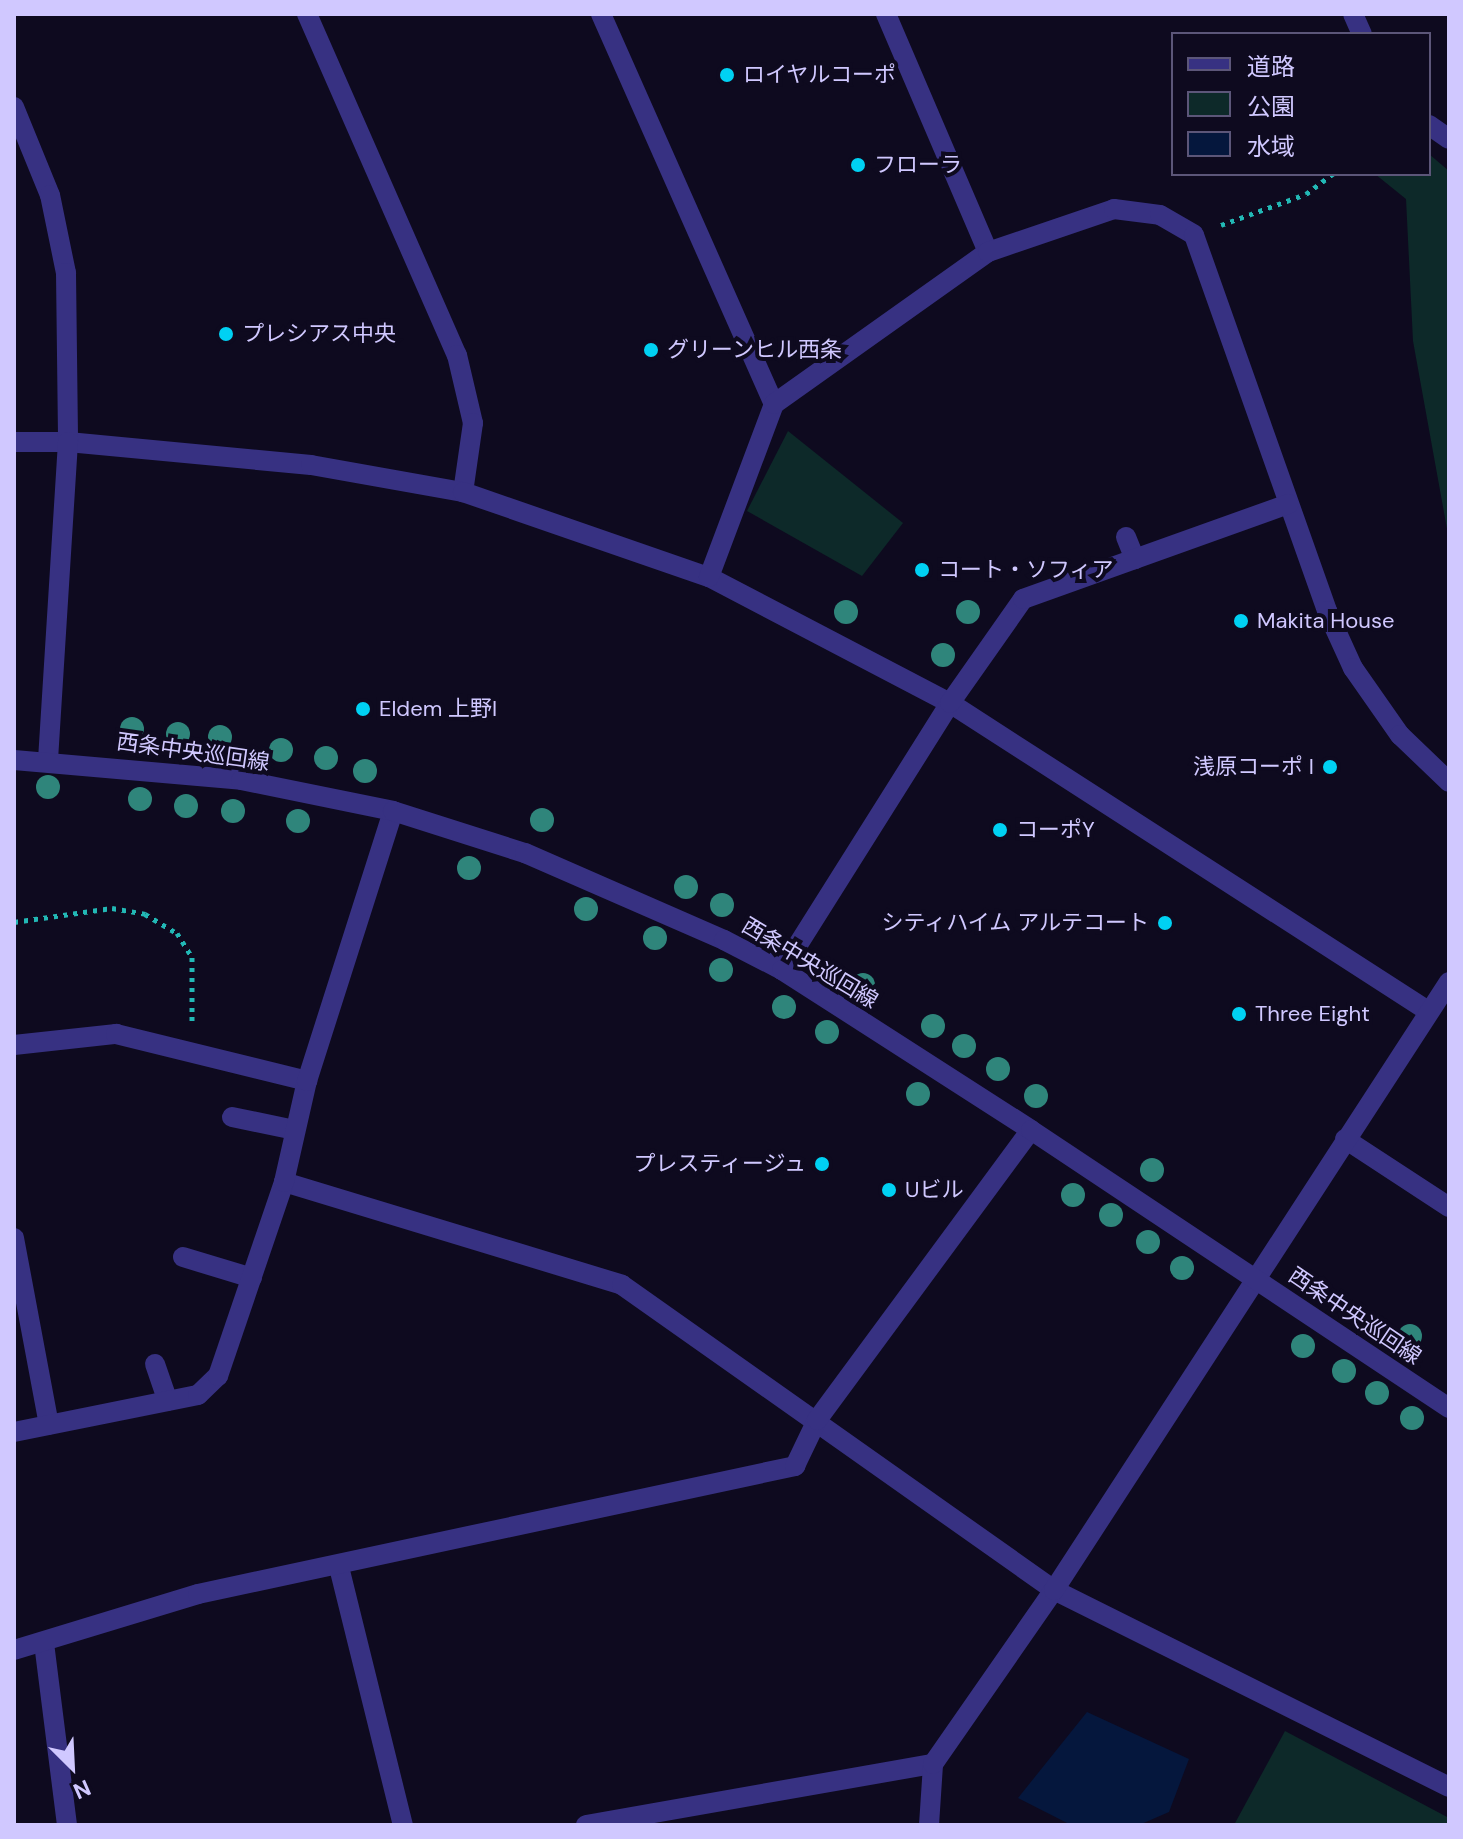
<!DOCTYPE html>
<meta charset="utf-8">
<style>
body{margin:0}
#map{position:relative;width:1463px;height:1839px;overflow:hidden;background:#0e0a1f;font-family:"DM Sans","Noto Sans JP",sans-serif}
div>[style]{position:absolute}
.green>*{inset:0;background:#0d2929}
.water>*{inset:0;background:#05173d}
.path>*{height:5px;margin-top:-2.5px;transform-origin:0;background:repeating-linear-gradient(90deg,#22b8b5 0 4px,transparent 0 10px)}
.service>*{height:20px;margin:-10px;padding:0 10px;transform-origin:10px;border-radius:10px;background:#373182}
.minor>*{height:20px;margin:-10px;padding:0 10px;transform-origin:10px;border-radius:10px;background:#373182}
.tertiary>*{height:20px;margin:-10px;padding:0 10px;transform-origin:10px;border-radius:10px;background:#373182}
.trees>*{width:24px;height:24px;margin:-12px;border-radius:50%;background:#2f857b}
.dots>*{width:22px;height:22px;translate:-50% -50%;box-sizing:border-box;border:4px solid #0e0a1f;border-radius:50%}
span{translate:-50% -50%;white-space:nowrap;text-align:center;line-height:1.15;-webkit-text-stroke:8px #0e0a1f;paint-order:stroke}
.poi-label{font-size:22px;color:#d0c8ff}
.left{translate:0 -50%;text-align:left}
.right{translate:-100% -50%;text-align:right}
.street-label{font-size:22px;color:#d0c8ff}
.frame{position:absolute;inset:0;border:16px solid #d0c8ff;pointer-events:none}
.legend{position:absolute;left:1171px;top:32px;width:260px;height:144px;box-sizing:border-box;background:#0e0a1f;border:2px solid #5c5679;margin:0;padding:10px 14px;list-style:none;font-size:24px;color:#d0c8ff}
.legend li{display:flex;align-items:center;gap:16px;height:40px}
.legend b{width:40px;border:2px solid #5c5679}
.north{position:absolute;left:32px;top:1727px;width:80px;height:80px;-webkit-text-stroke:6px #0e0a1f;paint-order:stroke;rotate:156deg;font-size:22px;font-weight:700;line-height:32px;text-align:center;color:#d0c8ff}
.north::after{content:'';display:block;margin:auto;width:28px;height:36px;background:#d0c8ff;clip-path:polygon(50% 0,100% 100%,50% 72%,0 100%)}
</style>
<div id="map">
<div class="green">
<i style="clip-path:polygon(1429px 154px,1449px 171px,1449px 540px,1413px 341px,1406px 199px,1375px 174px,1429px 174px)"></i>
<i style="clip-path:polygon(788px 431px,903px 523px,862px 576px,747px 511px)"></i>
<i style="clip-path:polygon(1285px 1731px,1449px 1818px,1449px 1825px,1234px 1825px)"></i>
</div>
<div class="water">
<i style="clip-path:polygon(1087px 1712px,1189px 1759px,1169px 1812px,1139px 1825px,1071px 1825px,1018px 1798px)"></i>
</div>
<div class="path">
<i style="left:1221px;top:225px;width:90px;rotate:-20deg"></i>
<i style="left:1306px;top:194px;width:34px;rotate:-37deg"></i>
<i style="left:14px;top:922px;width:99px;rotate:-8.1deg"></i>
<i style="left:112px;top:908px;width:34px;rotate:10deg"></i>
<i style="left:145px;top:914px;width:37px;rotate:31deg"></i>
<i style="left:177px;top:933px;width:28px;rotate:58deg"></i>
<i style="left:192px;top:957px;width:65px;rotate:90deg"></i>
</div>
<div class="service">
<i style="left:1126px;top:537px;width:24px;rotate:68deg"></i>
<i style="left:232px;top:1117px;width:64px;rotate:11.7deg"></i>
<i style="left:14px;top:1238px;width:190px;rotate:79.4deg"></i>
<i style="left:183px;top:1257px;width:72px;rotate:16.9deg"></i>
<i style="left:155px;top:1364px;width:39px;rotate:71deg"></i>
</div>
<div class="minor">
<i style="left:307px;top:14px;width:373px;rotate:66.3deg"></i>
<i style="left:457px;top:355px;width:70px;rotate:76.8deg"></i>
<i style="left:473px;top:423px;width:70px;rotate:98.2deg"></i>
<i style="left:601px;top:14px;width:427px;rotate:66.1deg"></i>
<i style="left:886px;top:14px;width:259px;rotate:66.8deg"></i>
<i style="left:1353px;top:14px;width:22px;rotate:66deg"></i>
<i style="left:1429px;top:125px;width:24px;rotate:35deg"></i>
<i style="left:14px;top:442px;width:54px"></i>
<i style="left:68px;top:442px;width:244px;rotate:5.4deg"></i>
<i style="left:311px;top:465px;width:154px;rotate:10.1deg"></i>
<i style="left:463px;top:492px;width:260px;rotate:19.1deg"></i>
<i style="left:709px;top:577px;width:272px;rotate:27.6deg"></i>
<i style="left:950px;top:703px;width:569px;rotate:32.8deg"></i>
<i style="left:709px;top:577px;width:185px;rotate:-69.4deg"></i>
<i style="left:774px;top:404px;width:262px;rotate:-35.4deg"></i>
<i style="left:988px;top:252px;width:133px;rotate:-18.8deg"></i>
<i style="left:1114px;top:209px;width:46px;rotate:7.4deg"></i>
<i style="left:1160px;top:215px;width:39px;rotate:30deg"></i>
<i style="left:1194px;top:235px;width:399px;rotate:70.5deg"></i>
<i style="left:1327px;top:611px;width:63px;rotate:65.5deg"></i>
<i style="left:1353px;top:668px;width:82px;rotate:55deg"></i>
<i style="left:1400px;top:735px;width:68px;rotate:43.8deg"></i>
<i style="left:782px;top:970px;width:315px;rotate:-57.8deg"></i>
<i style="left:950px;top:703px;width:127px;rotate:-54.9deg"></i>
<i style="left:1023px;top:599px;width:282px;rotate:-19.7deg"></i>
<i style="left:14px;top:1045px;width:103px;rotate:-6.2deg"></i>
<i style="left:116px;top:1034px;width:197px;rotate:13.8deg"></i>
<i style="left:1345px;top:1139px;width:124px;rotate:33.2deg"></i>
<i style="left:284px;top:1182px;width:353px;rotate:16.9deg"></i>
<i style="left:622px;top:1285px;width:529px;rotate:35.22deg"></i>
<i style="left:1054px;top:1590px;width:441px;rotate:26.5deg"></i>
<i style="left:14px;top:1432px;width:188px;rotate:-11.4deg"></i>
<i style="left:198px;top:1395px;width:28px;rotate:-44deg"></i>
<i style="left:218px;top:1376px;width:205px;rotate:-71.2deg"></i>
<i style="left:284px;top:1182px;width:104px;rotate:-77.2deg"></i>
<i style="left:307px;top:1081px;width:283px;rotate:-72.3deg"></i>
<i style="left:339px;top:1567px;width:266px;rotate:76.1deg"></i>
<i style="left:44px;top:1643px;width:183px;rotate:82.8deg"></i>
<i style="left:14px;top:1650px;width:192px;rotate:-16.9deg"></i>
<i style="left:198px;top:1594px;width:611px;rotate:-12.1deg"></i>
<i style="left:795px;top:1466px;width:51px;rotate:-64.4deg"></i>
<i style="left:817px;top:1420px;width:360px;rotate:-53.6deg"></i>
<i style="left:586px;top:1825px;width:352px;rotate:-10deg"></i>
<i style="left:929px;top:1825px;width:61px;rotate:-86.2deg"></i>
<i style="left:933px;top:1764px;width:212px;rotate:-55.2deg"></i>
<i style="left:1054px;top:1590px;width:725px;rotate:-56.99deg"></i>
</div>
<div class="tertiary">
<i style="left:14px;top:107px;width:95px;rotate:67.8deg"></i>
<i style="left:50px;top:195px;width:80px;rotate:78.4deg"></i>
<i style="left:66px;top:273px;width:169px;rotate:89.3deg"></i>
<i style="left:68px;top:442px;width:318px;rotate:93.6deg"></i>
<i style="left:14px;top:760px;width:228px;rotate:5deg"></i>
<i style="left:241px;top:780px;width:155px;rotate:11.5deg"></i>
<i style="left:393px;top:811px;width:139px;rotate:17.7deg"></i>
<i style="left:525px;top:853px;width:217px;rotate:23.6deg"></i>
<i style="left:724px;top:940px;width:65px;rotate:27.3deg"></i>
<i style="left:782px;top:970px;width:296px;rotate:32.7deg"></i>
<i style="left:1031px;top:1130px;width:502px;rotate:33.63deg"></i>
</div>
<div class="trees">
<i style="left:846px;top:612px"></i>
<i style="left:968px;top:612px"></i>
<i style="left:943px;top:655px"></i>
<i style="left:132px;top:729px"></i>
<i style="left:178px;top:734px"></i>
<i style="left:220px;top:737px"></i>
<i style="left:281px;top:750px"></i>
<i style="left:326px;top:758px"></i>
<i style="left:365px;top:771px"></i>
<i style="left:48px;top:787px"></i>
<i style="left:140px;top:799px"></i>
<i style="left:186px;top:806px"></i>
<i style="left:233px;top:811px"></i>
<i style="left:542px;top:820px"></i>
<i style="left:298px;top:821px"></i>
<i style="left:469px;top:868px"></i>
<i style="left:686px;top:887px"></i>
<i style="left:722px;top:905px"></i>
<i style="left:586px;top:909px"></i>
<i style="left:655px;top:938px"></i>
<i style="left:721px;top:970px"></i>
<i style="left:863px;top:985px"></i>
<i style="left:784px;top:1007px"></i>
<i style="left:933px;top:1026px"></i>
<i style="left:827px;top:1032px"></i>
<i style="left:964px;top:1046px"></i>
<i style="left:998px;top:1069px"></i>
<i style="left:918px;top:1094px"></i>
<i style="left:1036px;top:1096px"></i>
<i style="left:1152px;top:1170px"></i>
<i style="left:1073px;top:1195px"></i>
<i style="left:1111px;top:1215px"></i>
<i style="left:1148px;top:1242px"></i>
<i style="left:1182px;top:1268px"></i>
<i style="left:1410px;top:1336px"></i>
<i style="left:1303px;top:1346px"></i>
<i style="left:1344px;top:1371px"></i>
<i style="left:1377px;top:1393px"></i>
<i style="left:1412px;top:1418px"></i>
</div>
<div class="dots">
<i style="left:727px;top:75px;background:#00d1f3"></i>
<i style="left:858px;top:165px;background:#00d1f3"></i>
<i style="left:226px;top:334px;background:#00d1f3"></i>
<i style="left:651px;top:350px;background:#00d1f3"></i>
<i style="left:922px;top:570px;background:#00d1f3"></i>
<i style="left:1241px;top:621px;background:#00d1f3"></i>
<i style="left:363px;top:709px;background:#00d1f3"></i>
<i style="left:1330px;top:767px;background:#00d1f3"></i>
<i style="left:1000px;top:830px;background:#00d1f3"></i>
<i style="left:1165px;top:923px;background:#00d1f3"></i>
<i style="left:1239px;top:1014px;background:#00d1f3"></i>
<i style="left:822px;top:1164px;background:#00d1f3"></i>
<i style="left:889px;top:1190px;background:#00d1f3"></i>
</div>
<div class="poi-label">
<span class="left" style="left:743px;top:75px">ロイヤルコーポ</span>
<span class="left" style="left:874px;top:165px">フローラ</span>
<span class="left" style="left:242px;top:334px">プレシアス中央</span>
<span class="left" style="left:667px;top:350px">グリーンヒル西条</span>
<span class="left" style="left:938px;top:570px">コート・ソフィア</span>
<span class="left" style="left:1257px;top:621px">Makita House</span>
<span class="left" style="left:379px;top:709px">Eldem 上野I</span>
<span class="right" style="left:1314px;top:767px">浅原コーポ I</span>
<span class="left" style="left:1016px;top:830px">コーポY</span>
<span class="right" style="left:1149px;top:923px">シティハイム アルテコート</span>
<span class="left" style="left:1255px;top:1014px">Three Eight</span>
<span class="right" style="left:806px;top:1164px">プレスティージュ</span>
<span class="left" style="left:905px;top:1190px">Uビル</span>
</div>
<div class="street-label">
<span style="left:193px;top:752px;rotate:8deg">西条中央巡回線</span>
<span style="left:810px;top:963px;rotate:31deg">西条中央巡回線</span>
<span style="left:1355px;top:1316px;rotate:34deg">西条中央巡回線</span>
</div>
<div class="frame"></div>
<ul class="legend">
<li><b style="height:10px;background:#373182"></b>道路</li>
<li><b style="height:22px;background:#0d2929"></b>公園</li>
<li><b style="height:22px;background:#05173d"></b>水域</li>
</ul>
<div class="north">N</div>
</div>
